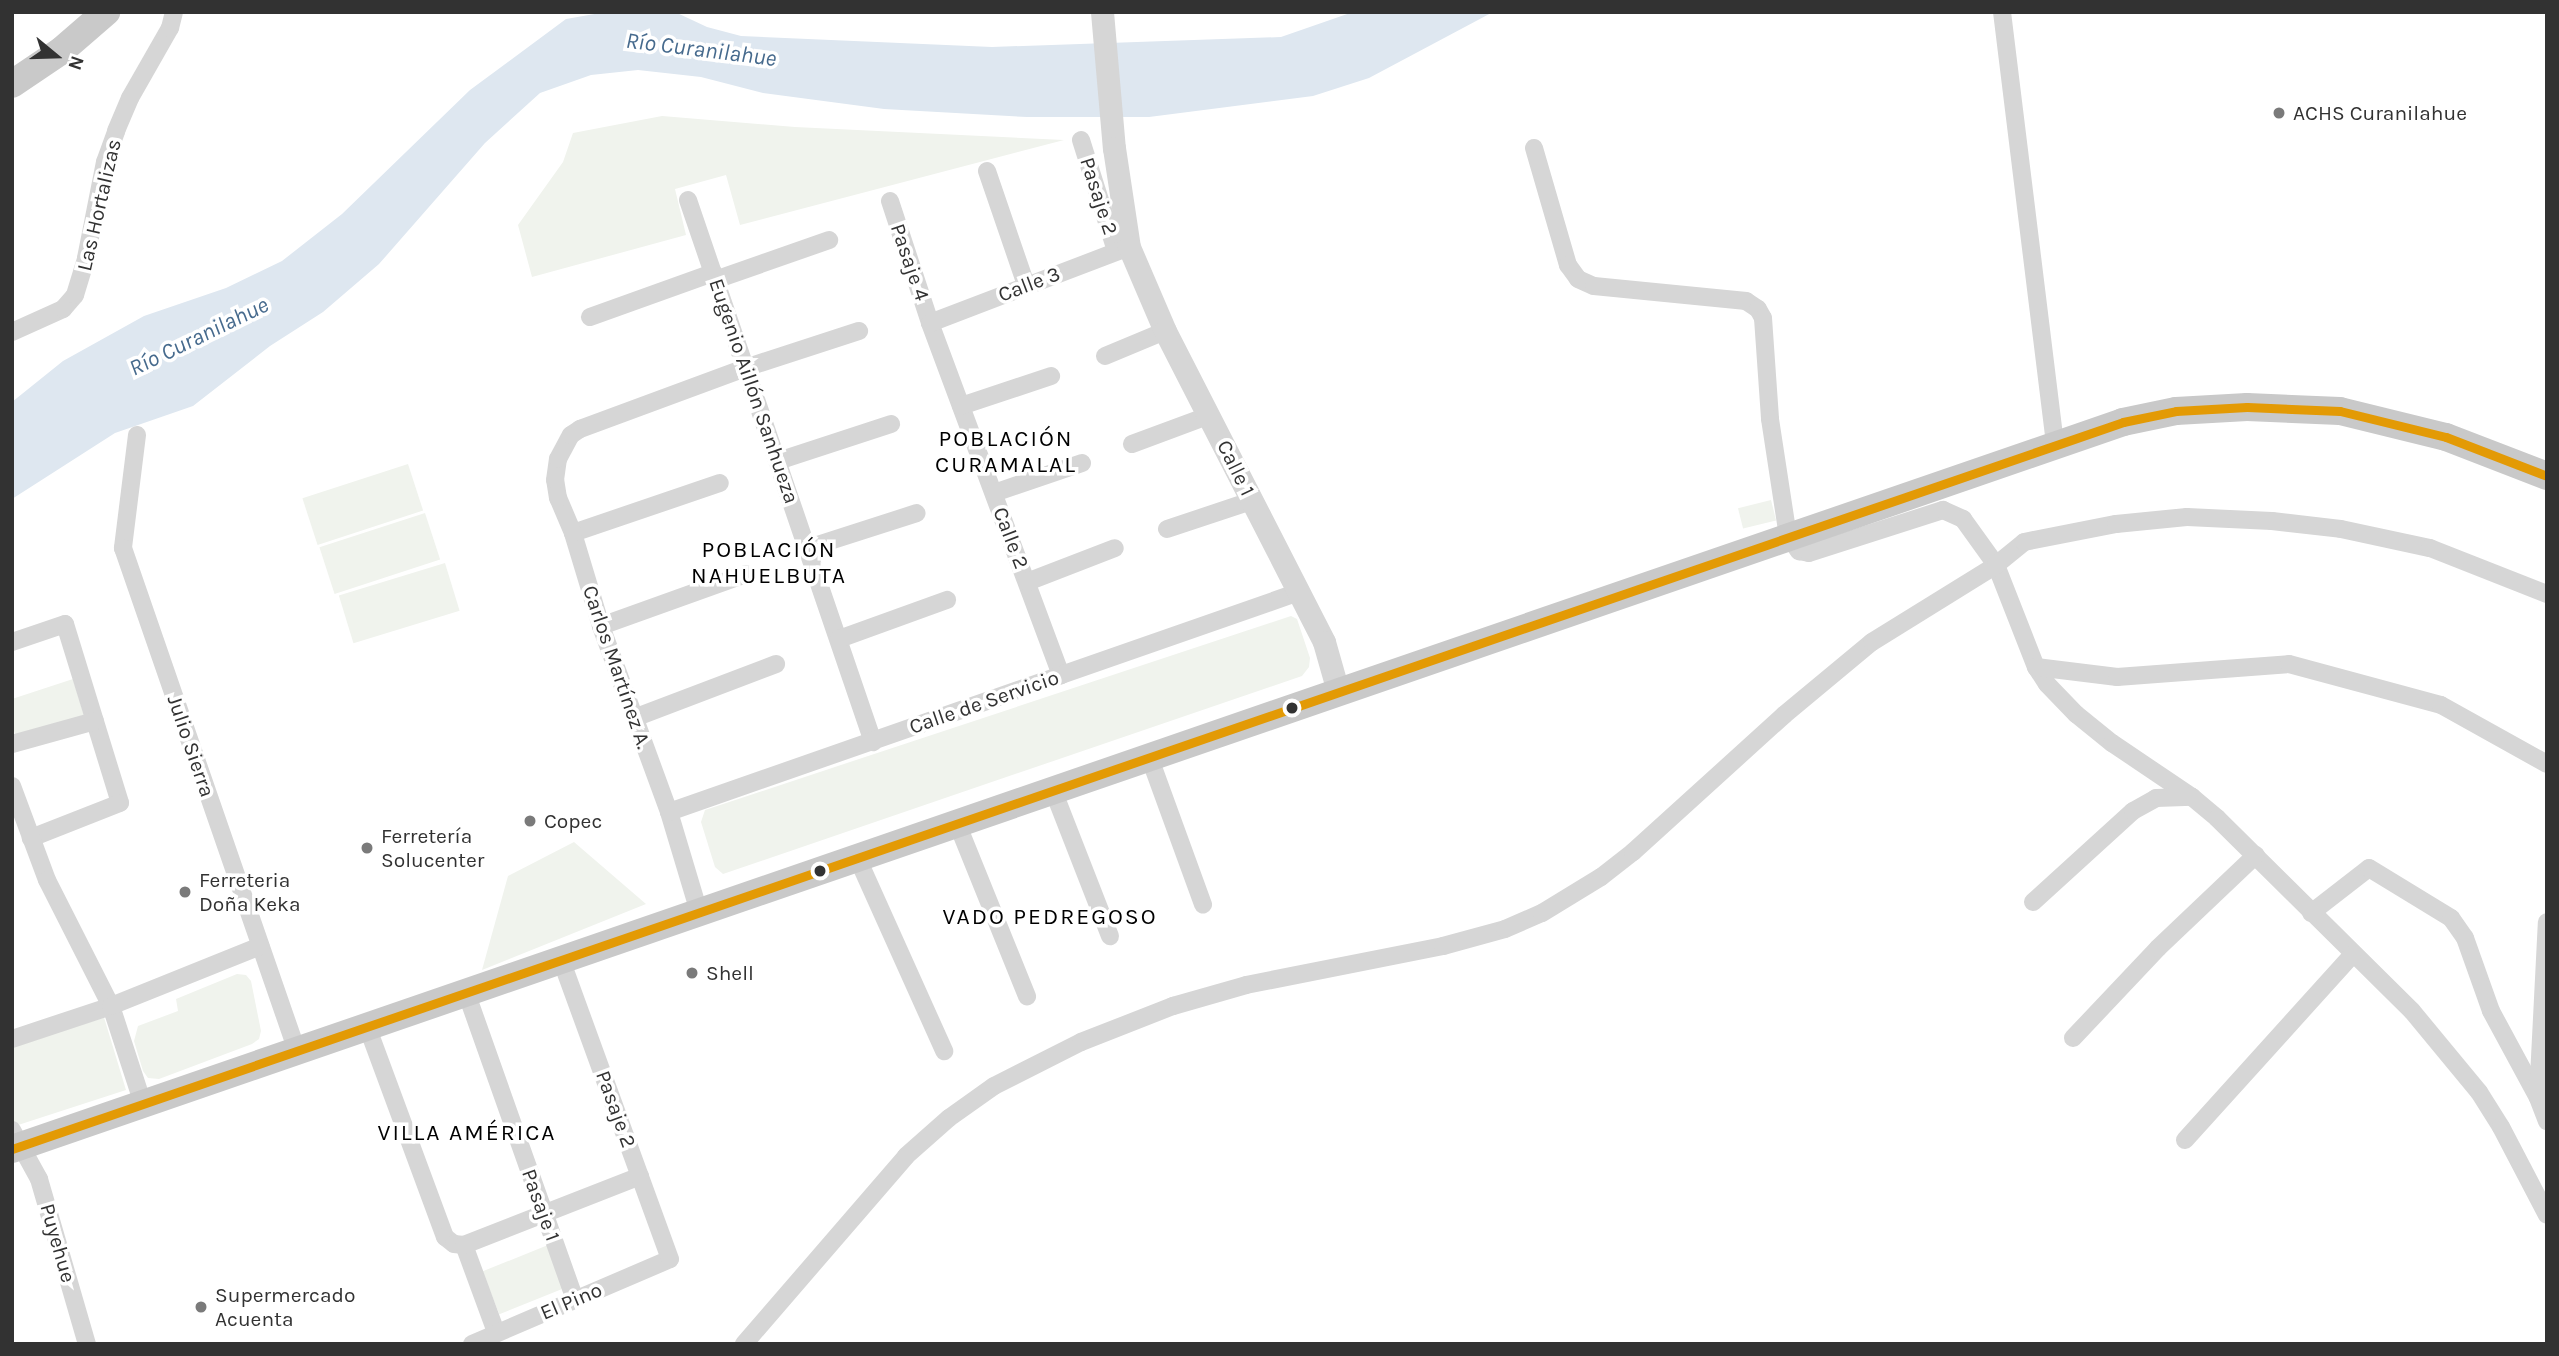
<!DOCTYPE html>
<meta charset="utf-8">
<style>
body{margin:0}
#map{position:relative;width:2559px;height:1356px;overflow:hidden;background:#fff;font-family:Karla,sans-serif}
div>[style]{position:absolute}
.green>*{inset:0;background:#f0f3ed;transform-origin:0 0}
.water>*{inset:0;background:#dee7f0}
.minor>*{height:18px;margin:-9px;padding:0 9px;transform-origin:9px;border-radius:9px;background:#d6d6d6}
.tertiary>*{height:23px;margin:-11.5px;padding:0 11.5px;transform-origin:11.5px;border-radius:11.5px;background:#d6d6d6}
.primary>*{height:28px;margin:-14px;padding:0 14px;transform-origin:14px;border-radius:14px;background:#c9c9c9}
.bus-1>*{height:9px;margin:-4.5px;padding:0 4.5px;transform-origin:4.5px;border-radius:4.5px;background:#e39a05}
.dots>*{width:19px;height:19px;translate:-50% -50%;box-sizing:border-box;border:4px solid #fff;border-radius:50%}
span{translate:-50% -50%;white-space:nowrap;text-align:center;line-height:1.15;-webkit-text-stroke:7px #fff;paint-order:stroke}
.poi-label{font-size:21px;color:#323232}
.left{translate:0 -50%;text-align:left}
.street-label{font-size:21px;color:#323232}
.water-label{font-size:23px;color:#466a8d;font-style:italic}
.neighbourhood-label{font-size:23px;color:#000;letter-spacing:2px}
.frame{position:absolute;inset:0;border:14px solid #323232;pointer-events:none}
.north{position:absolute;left:21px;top:21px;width:70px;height:70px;-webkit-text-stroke:5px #fff;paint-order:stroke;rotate:109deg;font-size:19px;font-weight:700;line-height:28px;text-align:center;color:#323232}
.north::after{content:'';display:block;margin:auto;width:24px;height:32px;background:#323232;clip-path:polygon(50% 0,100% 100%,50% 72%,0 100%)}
</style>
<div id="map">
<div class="green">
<i style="clip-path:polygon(662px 116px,795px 127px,1064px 140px,740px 225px,726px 175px,675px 189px,686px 235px,532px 277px,518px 225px,563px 162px,573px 133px)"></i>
<i style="left:408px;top:464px;width:49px;height:111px;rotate:72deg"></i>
<i style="left:1771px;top:500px;width:21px;height:34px;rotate:76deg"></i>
<i style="left:425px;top:513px;width:49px;height:111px;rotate:72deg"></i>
<i style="left:445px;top:563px;width:50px;height:111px;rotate:73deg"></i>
<i style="clip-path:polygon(1291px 616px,1297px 619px,1310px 658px,1309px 667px,1302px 676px,723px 874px,715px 867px,701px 822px,705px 810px)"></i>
<i style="clip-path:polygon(73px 679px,85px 719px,17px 741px,12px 724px,12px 699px)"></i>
<i style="clip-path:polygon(574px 842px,646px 904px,482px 970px,508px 876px)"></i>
<i style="clip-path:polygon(237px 974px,246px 975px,251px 981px,261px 1031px,259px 1039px,252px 1044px,159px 1079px,148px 1078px,143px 1071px,134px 1041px,138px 1026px,178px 1011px,176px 999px)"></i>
<i style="clip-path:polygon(103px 1014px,126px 1090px,12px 1127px,12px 1046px)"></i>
<i style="left:548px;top:1245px;width:46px;height:71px;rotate:68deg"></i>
</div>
<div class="water">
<i style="clip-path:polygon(606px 12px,675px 12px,707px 27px,741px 36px,992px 47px,1281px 37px,1353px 12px,1493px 12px,1369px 78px,1313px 96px,1149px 117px,1027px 117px,884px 109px,763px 93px,701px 77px,638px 70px,591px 75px,540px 93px,485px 143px,379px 264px,323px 312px,270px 346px,193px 406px,115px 433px,12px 499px,12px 402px,63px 361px,144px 316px,226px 288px,282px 261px,342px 214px,470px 90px,566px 19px)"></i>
</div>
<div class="minor">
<i style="left:2002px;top:12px;width:434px;rotate:83deg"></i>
<i style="left:1081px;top:140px;width:116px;rotate:72.5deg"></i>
<i style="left:1534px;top:148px;width:122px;rotate:73.8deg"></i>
<i style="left:1568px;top:265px;width:17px;rotate:54deg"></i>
<i style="left:1578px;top:279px;width:17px;rotate:24deg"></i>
<i style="left:1594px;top:286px;width:153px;rotate:5.6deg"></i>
<i style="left:1746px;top:301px;width:14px;rotate:34deg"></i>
<i style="left:1758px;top:309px;width:10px;rotate:61deg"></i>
<i style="left:1763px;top:318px;width:101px;rotate:86deg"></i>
<i style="left:1770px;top:419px;width:118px;rotate:81.3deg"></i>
<i style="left:1788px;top:536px;width:19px;rotate:54deg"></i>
<i style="left:1799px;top:551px;width:10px;rotate:11deg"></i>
<i style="left:1809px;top:553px;width:141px;rotate:-17.8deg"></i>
<i style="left:1943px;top:510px;width:22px;rotate:24deg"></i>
<i style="left:1963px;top:519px;width:57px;rotate:54.3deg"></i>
<i style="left:1996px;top:565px;width:110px;rotate:68.6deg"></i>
<i style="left:2036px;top:667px;width:20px;rotate:57deg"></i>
<i style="left:2047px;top:684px;width:42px;rotate:46deg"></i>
<i style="left:2076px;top:714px;width:46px;rotate:38.9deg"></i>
<i style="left:2112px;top:743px;width:97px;rotate:34deg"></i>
<i style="left:2192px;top:797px;width:33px;rotate:40deg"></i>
<i style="left:2217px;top:818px;width:274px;rotate:44.7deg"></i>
<i style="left:2412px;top:1011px;width:105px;rotate:50.4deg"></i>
<i style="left:2479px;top:1092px;width:41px;rotate:57.8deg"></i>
<i style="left:2501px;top:1127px;width:99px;rotate:62.4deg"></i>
<i style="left:987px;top:171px;width:120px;rotate:71.1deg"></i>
<i style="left:688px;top:200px;width:573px;rotate:71.15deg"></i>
<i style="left:890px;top:201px;width:128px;rotate:71.8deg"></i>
<i style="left:930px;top:323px;width:376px;rotate:69.6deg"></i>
<i style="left:715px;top:280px;width:121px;rotate:-19.3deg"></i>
<i style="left:590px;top:317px;width:131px;rotate:-19.7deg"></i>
<i style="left:930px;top:323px;width:213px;rotate:-20.9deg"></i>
<i style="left:12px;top:332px;width:56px;rotate:-24.3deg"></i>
<i style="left:63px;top:309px;width:18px;rotate:-49deg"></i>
<i style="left:75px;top:295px;width:39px;rotate:-73deg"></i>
<i style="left:86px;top:258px;width:98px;rotate:-78.8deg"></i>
<i style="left:105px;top:162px;width:33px;rotate:-70deg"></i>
<i style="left:116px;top:131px;width:36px;rotate:-67deg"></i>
<i style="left:130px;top:98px;width:81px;rotate:-60.3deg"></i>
<i style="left:170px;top:28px;width:16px;rotate:-76deg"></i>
<i style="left:1105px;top:356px;width:65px;rotate:-22.6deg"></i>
<i style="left:961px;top:406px;width:95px;rotate:-18.4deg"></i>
<i style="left:137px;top:435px;width:114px;rotate:97.1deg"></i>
<i style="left:123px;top:548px;width:532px;rotate:70.92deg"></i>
<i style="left:1132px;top:444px;width:83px;rotate:-20.4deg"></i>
<i style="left:778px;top:461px;width:119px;rotate:-18.1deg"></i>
<i style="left:994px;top:493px;width:93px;rotate:-18.8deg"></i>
<i style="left:1167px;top:529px;width:89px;rotate:-18.4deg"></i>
<i style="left:573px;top:533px;width:155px;rotate:-18.8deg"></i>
<i style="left:808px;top:548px;width:114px;rotate:-17.8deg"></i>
<i style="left:1027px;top:582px;width:94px;rotate:-21.1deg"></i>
<i style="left:601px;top:626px;width:154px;rotate:-19.7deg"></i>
<i style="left:839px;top:639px;width:115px;rotate:-19.9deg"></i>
<i style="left:12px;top:642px;width:56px;rotate:-18.8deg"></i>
<i style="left:65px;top:624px;width:187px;rotate:72.9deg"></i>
<i style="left:120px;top:803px;width:96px;rotate:158.5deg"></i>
<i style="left:2036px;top:667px;width:82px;rotate:7deg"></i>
<i style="left:2117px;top:677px;width:172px;rotate:-4.3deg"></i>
<i style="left:2289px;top:664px;width:157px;rotate:15.1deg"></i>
<i style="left:2441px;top:705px;width:121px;rotate:29.1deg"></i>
<i style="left:634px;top:718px;width:152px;rotate:-20.8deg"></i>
<i style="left:12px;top:744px;width:86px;rotate:-15.5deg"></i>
<i style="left:1149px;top:756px;width:158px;rotate:70deg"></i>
<i style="left:12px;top:786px;width:100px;rotate:69.6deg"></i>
<i style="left:47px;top:880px;width:141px;rotate:63.1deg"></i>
<i style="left:111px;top:1006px;width:103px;rotate:71.9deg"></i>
<i style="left:1053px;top:790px;width:157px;rotate:68.7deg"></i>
<i style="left:669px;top:812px;width:667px;rotate:-19.25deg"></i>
<i style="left:957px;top:823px;width:187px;rotate:68deg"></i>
<i style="left:857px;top:857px;width:213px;rotate:65.8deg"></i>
<i style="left:2033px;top:902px;width:135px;rotate:-42.3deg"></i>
<i style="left:2133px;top:811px;width:26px;rotate:-29deg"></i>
<i style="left:2156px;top:798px;width:36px;rotate:-2deg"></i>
<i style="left:699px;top:912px;width:104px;rotate:-106.7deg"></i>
<i style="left:669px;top:812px;width:198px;rotate:-110.1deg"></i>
<i style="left:601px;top:626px;width:97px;rotate:-106.8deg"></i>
<i style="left:573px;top:533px;width:38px;rotate:-113deg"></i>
<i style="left:558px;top:498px;width:18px;rotate:-99deg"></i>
<i style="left:555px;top:480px;width:21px;rotate:-82deg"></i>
<i style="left:558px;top:459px;width:27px;rotate:-62deg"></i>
<i style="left:571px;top:435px;width:11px;rotate:-34deg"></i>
<i style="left:580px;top:429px;width:176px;rotate:-20.3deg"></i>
<i style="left:745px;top:368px;width:120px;rotate:-18deg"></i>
<i style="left:2311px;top:913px;width:73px;rotate:-37.8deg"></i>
<i style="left:2369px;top:868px;width:96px;rotate:31.4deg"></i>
<i style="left:2451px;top:918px;width:24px;rotate:55deg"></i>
<i style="left:2465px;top:938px;width:77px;rotate:70.4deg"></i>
<i style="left:2491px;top:1011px;width:99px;rotate:61.6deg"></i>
<i style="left:2538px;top:1098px;width:25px;rotate:69deg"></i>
<i style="left:466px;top:992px;width:326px;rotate:70.5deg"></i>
<i style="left:367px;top:1026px;width:225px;rotate:69.7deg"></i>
<i style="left:445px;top:1237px;width:11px;rotate:38deg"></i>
<i style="left:454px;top:1244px;width:10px;rotate:6deg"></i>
<i style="left:464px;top:1245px;width:93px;rotate:69.8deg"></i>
<i style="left:2073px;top:1038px;width:124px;rotate:-46.6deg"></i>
<i style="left:2158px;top:948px;width:135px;rotate:-43.5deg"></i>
<i style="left:12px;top:1039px;width:104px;rotate:-18.4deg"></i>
<i style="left:111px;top:1006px;width:161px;rotate:-21.9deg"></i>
<i style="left:2538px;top:1097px;width:175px;rotate:-87.1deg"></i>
<i style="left:12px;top:1130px;width:56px;rotate:61.1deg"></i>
<i style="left:39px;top:1179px;width:172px;rotate:73.8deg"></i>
<i style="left:2185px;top:1140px;width:249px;rotate:-47.9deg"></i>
<i style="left:464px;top:1245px;width:189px;rotate:-21.4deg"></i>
<i style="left:472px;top:1344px;width:215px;rotate:-23.2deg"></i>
<i style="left:670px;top:1259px;width:318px;rotate:-110deg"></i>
<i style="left:744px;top:1344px;width:248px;rotate:-49.2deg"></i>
<i style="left:906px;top:1156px;width:57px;rotate:-41.5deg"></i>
<i style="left:949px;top:1118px;width:55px;rotate:-35.4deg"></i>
<i style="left:994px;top:1086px;width:97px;rotate:-26.8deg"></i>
<i style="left:1081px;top:1042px;width:99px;rotate:-21.4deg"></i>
<i style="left:1173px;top:1006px;width:76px;rotate:-16deg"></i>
<i style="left:1246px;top:985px;width:201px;rotate:-11.2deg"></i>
<i style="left:1443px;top:946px;width:64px;rotate:-15.3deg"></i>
<i style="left:1505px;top:929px;width:40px;rotate:-23.4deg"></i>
<i style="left:1542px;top:913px;width:69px;rotate:-31.4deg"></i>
<i style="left:1601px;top:877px;width:41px;rotate:-38deg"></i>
<i style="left:1633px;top:852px;width:204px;rotate:-42.2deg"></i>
<i style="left:1784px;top:715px;width:114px;rotate:-39.7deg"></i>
<i style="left:1872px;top:642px;width:146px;rotate:-31.8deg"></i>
<i style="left:1996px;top:565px;width:36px;rotate:-39deg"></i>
<i style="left:2024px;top:542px;width:94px;rotate:-11.1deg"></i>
<i style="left:2116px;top:524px;width:71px;rotate:-5.6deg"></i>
<i style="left:2187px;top:517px;width:85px;rotate:2.7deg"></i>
<i style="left:2272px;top:521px;width:69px;rotate:6.6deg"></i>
<i style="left:2341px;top:529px;width:91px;rotate:12.1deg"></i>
<i style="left:2430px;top:548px;width:126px;rotate:21.5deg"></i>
</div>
<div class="tertiary">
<i style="left:1102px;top:12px;width:137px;rotate:85deg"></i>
<i style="left:1114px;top:148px;width:100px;rotate:81.4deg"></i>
<i style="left:1129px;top:247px;width:91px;rotate:66.8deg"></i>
<i style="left:1165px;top:331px;width:349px;rotate:62.9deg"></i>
<i style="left:1324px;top:642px;width:51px;rotate:74.1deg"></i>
</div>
<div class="primary">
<i style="left:12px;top:84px;width:59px;rotate:-34deg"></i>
<i style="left:61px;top:51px;width:60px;rotate:-40.9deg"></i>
<i style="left:12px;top:1149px;width:2233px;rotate:-19deg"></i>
<i style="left:2123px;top:422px;width:54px;rotate:-11.7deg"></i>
<i style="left:2176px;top:411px;width:71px;rotate:-3.2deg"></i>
<i style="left:2247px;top:407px;width:93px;rotate:2.5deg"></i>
<i style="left:2340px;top:411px;width:109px;rotate:13.8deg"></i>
<i style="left:2446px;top:437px;width:108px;rotate:21.1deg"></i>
</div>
<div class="bus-1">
<i style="left:12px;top:1149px;width:2233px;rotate:-19deg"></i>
<i style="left:2123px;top:422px;width:54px;rotate:-11.7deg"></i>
<i style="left:2176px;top:411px;width:71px;rotate:-3.2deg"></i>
<i style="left:2247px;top:407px;width:93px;rotate:2.5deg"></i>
<i style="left:2340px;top:411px;width:109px;rotate:13.8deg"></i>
<i style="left:2446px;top:437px;width:108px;rotate:21.1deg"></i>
</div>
<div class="dots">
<i style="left:2279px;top:113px;background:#7a7a7a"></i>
<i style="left:1292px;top:708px;background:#323232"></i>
<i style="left:530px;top:821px;background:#7a7a7a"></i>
<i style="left:367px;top:848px;background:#7a7a7a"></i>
<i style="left:820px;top:871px;background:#323232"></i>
<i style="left:185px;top:892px;background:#7a7a7a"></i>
<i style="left:692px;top:973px;background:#7a7a7a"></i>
<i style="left:201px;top:1307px;background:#7a7a7a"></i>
</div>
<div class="poi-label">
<span class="left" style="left:2293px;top:113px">ACHS Curanilahue</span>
<span class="left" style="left:544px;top:821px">Copec</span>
<span class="left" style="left:381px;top:848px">Ferretería<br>Solucenter</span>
<span class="left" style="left:199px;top:892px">Ferreteria<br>Doña Keka</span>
<span class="left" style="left:706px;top:973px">Shell</span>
<span class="left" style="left:215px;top:1307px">Supermercado<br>Acuenta</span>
</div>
<div class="street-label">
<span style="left:1099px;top:196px;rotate:72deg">Pasaje 2</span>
<span style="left:99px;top:205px;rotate:-77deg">Las Hortalizas</span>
<span style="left:910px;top:262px;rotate:71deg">Pasaje 4</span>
<span style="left:1029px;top:284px;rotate:-21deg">Calle 3</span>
<span style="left:754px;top:391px;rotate:71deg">Eugenio Aillón Sanhueza</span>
<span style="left:1236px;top:468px;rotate:64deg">Calle 1</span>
<span style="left:1011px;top:538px;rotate:69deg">Calle 2</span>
<span style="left:617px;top:667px;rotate:71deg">Carlos Martínez A.</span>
<span style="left:984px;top:702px;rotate:-19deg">Calle de Servicio</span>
<span style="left:191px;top:746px;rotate:71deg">Julio Sierra</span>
<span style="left:616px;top:1109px;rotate:70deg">Pasaje 2</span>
<span style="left:541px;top:1205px;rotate:70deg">Pasaje 1</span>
<span style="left:58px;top:1243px;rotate:74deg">Puyehue</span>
<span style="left:571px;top:1301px;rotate:-23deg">El Pino</span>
</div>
<div class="water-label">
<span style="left:701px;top:50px;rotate:7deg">Río Curanilahue</span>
<span style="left:199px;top:337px;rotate:-26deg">Río Curanilahue</span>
</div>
<div class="neighbourhood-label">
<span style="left:1006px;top:452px">POBLACIÓN<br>CURAMALAL</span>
<span style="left:769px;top:563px">POBLACIÓN<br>NAHUELBUTA</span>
<span style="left:1050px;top:917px">VADO PEDREGOSO</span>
<span style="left:467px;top:1133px">VILLA AMÉRICA</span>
</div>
<div class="frame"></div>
<div class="north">N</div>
</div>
